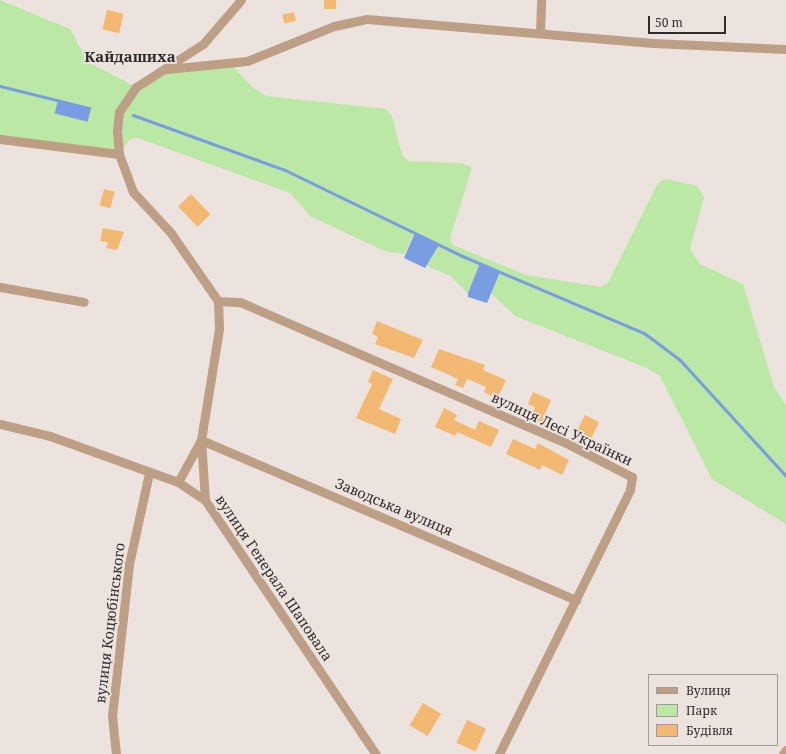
<!DOCTYPE html>
<meta charset="utf-8">
<style>
body{margin:0}
#map{position:relative;width:786px;height:754px;overflow:hidden;background:#ece3df;font-family:"Noto Serif",serif}
div>[style]{position:absolute}
.green>*{inset:0;background:#bbe8a5}
.water>*{inset:0;background:#799de3;transform-origin:0 0}
.stream>*{height:3px;margin:-1.5px;padding:0 1.5px;transform-origin:1.5px;border-radius:1.5px;background:#799de3}
.building>*{inset:0;background:#f3b872;transform-origin:0 0}
.minor>*{height:9px;margin:-4.5px;padding:0 4.5px;transform-origin:4.5px;border-radius:4.5px;background:#bd9f86}
span{translate:-50% -50%;white-space:nowrap;text-align:center;line-height:1.15;-webkit-text-stroke:3.5px #ece3df;paint-order:stroke}
.street-label{font-size:14px;color:#302c2b}
.neighbourhood-label{font-size:15px;color:#302c2b;font-weight:700}
.legend{position:absolute;left:648px;top:674px;width:130px;height:72px;box-sizing:border-box;background:#ece3df;border:1px solid #a19a97;margin:0;padding:5px 7px;list-style:none;font-size:12px;color:#302c2b}
.legend li{display:flex;align-items:center;gap:8px;height:20px}
.legend b{width:20px;border:1px solid #a19a97}
.scale{position:absolute;left:648px;top:16px;width:78px;height:18px;box-sizing:border-box;border:2px solid #302c2b;border-top:0;padding-left:5px;font-size:12px;line-height:14px;white-space:nowrap;color:#302c2b;-webkit-text-stroke:3px #ece3df;paint-order:stroke}
</style>
<div id="map">
<div class="green">
<i style="clip-path:polygon(0 0,70px 29px,88px 62px,136px 87px,152px 75px,231px 64px,252px 87px,266px 96px,386px 109px,392px 116px,402px 155px,408px 161px,461px 163px,472px 168px,450px 238px,453px 245px,526px 275px,601px 287px,608px 283px,658px 183px,666px 179px,697px 186px,704px 197px,690px 249px,700px 264px,743px 284px,774px 387px,786px 405px,786px 524px,712px 479px,660px 376px,647px 368px,515px 316px,491px 293px,500px 272px,480px 263px,468px 293px,450px 276px,427px 266px,439px 245px,415px 233px,404px 254px,384px 251px,310px 216px,290px 193px,138px 138px,130px 139px,119px 154px,0 140px)"></i>
</div>
<div class="water">
<i style="left:58px;top:100px;width:34px;height:14px;rotate:14deg"></i>
<i style="clip-path:polygon(415px 233px,439px 245px,425px 268px,404px 258px)"></i>
<i style="clip-path:polygon(480px 263px,500px 272px,487px 303px,468px 297px,468px 293px)"></i>
</div>
<div class="stream">
<i style="left:0;top:86px;width:92px;rotate:13.9deg"></i>
<i style="left:133px;top:115px;width:162px;rotate:19.9deg"></i>
<i style="left:285px;top:170px;width:195px;rotate:25.9deg"></i>
<i style="left:460px;top:255px;width:200px;rotate:23deg"></i>
<i style="left:644px;top:333px;width:45px;rotate:36.9deg"></i>
<i style="left:680px;top:360px;width:157px;rotate:47.6deg"></i>
</div>
<div class="building">
<i style="left:324px;top:0;width:12px;height:9px"></i>
<i style="left:107px;top:10px;width:17px;height:20px;rotate:13deg"></i>
<i style="left:294px;top:12px;width:9px;height:12px;rotate:77deg"></i>
<i style="left:104px;top:189px;width:11px;height:17px;rotate:15deg"></i>
<i style="left:191px;top:194px;width:28px;height:18px;rotate:46deg"></i>
<i style="clip-path:polygon(103px 228px,124px 232px,117px 250px,106px 248px,108px 242px,100px 241px)"></i>
<i style="clip-path:polygon(377px 321px,423px 340px,414px 358px,375px 344px,378px 337px,372px 334px)"></i>
<i style="clip-path:polygon(439px 349px,485px 365px,483px 370px,506px 380px,497px 399px,484px 392px,486px 387px,467px 379px,463px 388px,455px 385px,458px 379px,431px 367px)"></i>
<i style="clip-path:polygon(373px 370px,393px 379px,379px 409px,401px 419px,395px 434px,356px 418px,372px 384px,368px 382px)"></i>
<i style="clip-path:polygon(533px 392px,551px 400px,541px 424px,530px 419px,535px 407px,528px 404px)"></i>
<i style="clip-path:polygon(444px 408px,457px 415px,454px 420px,475px 430px,479px 421px,499px 430px,491px 447px,457px 432px,455px 436px,435px 427px)"></i>
<i style="left:585px;top:415px;width:16px;height:21px;rotate:27deg"></i>
<i style="clip-path:polygon(513px 439px,535px 449px,538px 443px,569px 460px,562px 475px,542px 465px,540px 470px,506px 454px)"></i>
<i style="left:423px;top:703px;width:21px;height:26px;rotate:31deg"></i>
<i style="left:467px;top:720px;width:21px;height:25px;rotate:25deg"></i>
</div>
<div class="minor">
<i style="left:540px;top:33px;width:33px;rotate:-88deg"></i>
<i style="left:167px;top:69px;width:80px;rotate:-5.7deg"></i>
<i style="left:247px;top:61px;width:94px;rotate:-21.9deg"></i>
<i style="left:334px;top:26px;width:34px;rotate:-12deg"></i>
<i style="left:367px;top:19px;width:287px;rotate:4.8deg"></i>
<i style="left:653px;top:43px;width:133px;rotate:2.6deg"></i>
<i style="left:0;top:139px;width:120px;rotate:7.2deg"></i>
<i style="left:0;top:287px;width:85px;rotate:10.1deg"></i>
<i style="left:218px;top:301px;width:22px;rotate:3deg"></i>
<i style="left:240px;top:302px;width:360px;rotate:23.4deg"></i>
<i style="left:570px;top:445px;width:70px;rotate:27.3deg"></i>
<i style="left:632px;top:477px;width:13px;rotate:99deg"></i>
<i style="left:630px;top:490px;width:295px;rotate:116.4deg"></i>
<i style="left:0;top:424px;width:51px;rotate:13.5deg"></i>
<i style="left:50px;top:436px;width:136px;rotate:19.8deg"></i>
<i style="left:178px;top:482px;width:32px;rotate:34deg"></i>
<i style="left:205px;top:500px;width:306px;rotate:56.1deg"></i>
<i style="left:178px;top:482px;width:48px;rotate:-61.3deg"></i>
<i style="left:201px;top:440px;width:408px;rotate:23.1deg"></i>
<i style="left:205px;top:500px;width:60px;rotate:-93.8deg"></i>
<i style="left:201px;top:440px;width:112px;rotate:-80.8deg"></i>
<i style="left:219px;top:329px;width:28px;rotate:-92deg"></i>
<i style="left:218px;top:301px;width:83px;rotate:-124.7deg"></i>
<i style="left:171px;top:233px;width:56px;rotate:-132.8deg"></i>
<i style="left:133px;top:192px;width:40px;rotate:-110.2deg"></i>
<i style="left:119px;top:154px;width:23px;rotate:-95deg"></i>
<i style="left:117px;top:131px;width:19px;rotate:-84deg"></i>
<i style="left:119px;top:112px;width:30px;rotate:-56deg"></i>
<i style="left:136px;top:87px;width:80px;rotate:-32.7deg"></i>
<i style="left:203px;top:44px;width:58px;rotate:-49.2deg"></i>
<i style="left:116px;top:754px;width:38px;rotate:-96deg"></i>
<i style="left:112px;top:716px;width:153px;rotate:-83.6deg"></i>
<i style="left:129px;top:564px;width:93px;rotate:-77.6deg"></i>
<i style="left:783px;top:754px;width:5px;rotate:-53deg"></i>
</div>
<div class="street-label">
<span style="left:562px;top:429px;rotate:25deg">вулиця Лесі Українки</span>
<span style="left:394px;top:507px;rotate:23deg">Заводська вулиця</span>
<span style="left:274px;top:578px;rotate:56deg">вулиця Генерала Шаповала</span>
<span style="left:110px;top:623px;rotate:-83deg">вулиця Коцюбінського</span>
</div>
<div class="neighbourhood-label">
<span style="left:130px;top:57px">Кайдашиха</span>
</div>
<ul class="legend">
<li><b style="height:5px;background:#bd9f86"></b>Вулиця</li>
<li><b style="height:11px;background:#bbe8a5"></b>Парк</li>
<li><b style="height:11px;background:#f3b872"></b>Будівля</li>
</ul>
<div class="scale">50 m</div>
</div>
